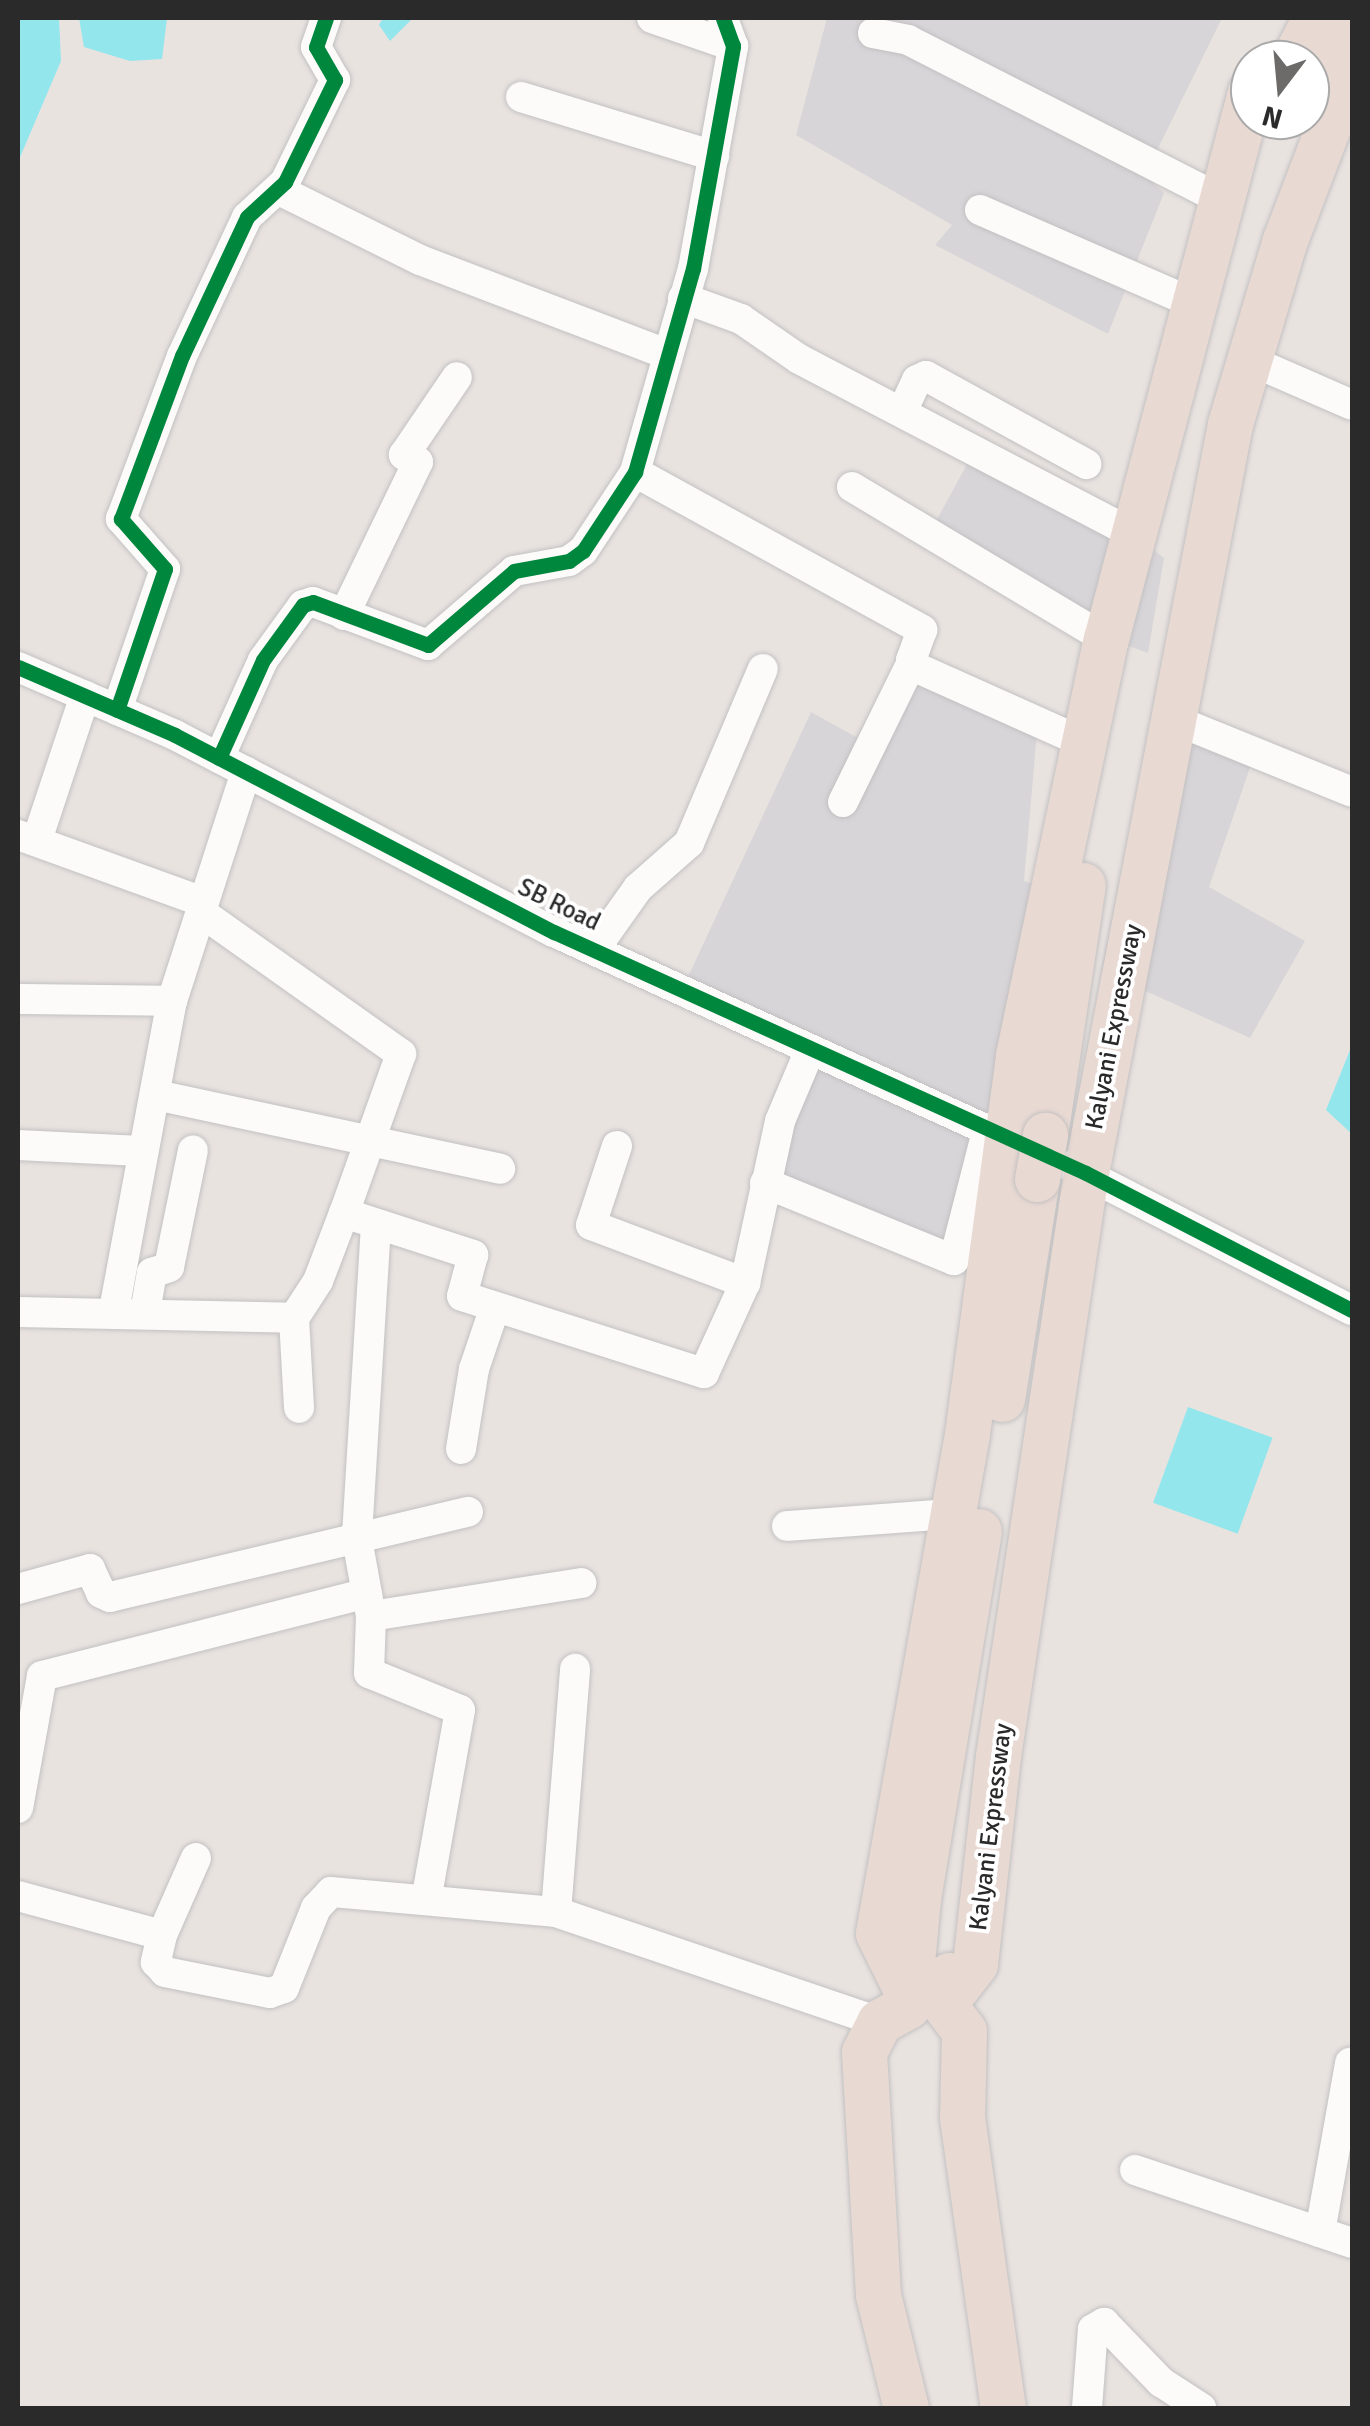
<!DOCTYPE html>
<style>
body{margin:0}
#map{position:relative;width:1370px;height:2426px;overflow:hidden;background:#e9e3e0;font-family:Signika,sans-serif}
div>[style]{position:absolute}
.industrial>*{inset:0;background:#d8d5d8}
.water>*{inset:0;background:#92e6ec;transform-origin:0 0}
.roads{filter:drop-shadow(0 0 2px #c2c1c2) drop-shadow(0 0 2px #c2c1c2)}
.minor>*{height:30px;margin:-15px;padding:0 15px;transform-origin:15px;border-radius:15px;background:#fcfbfa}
.highway>*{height:45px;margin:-22.5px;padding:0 22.5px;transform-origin:22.5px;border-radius:22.5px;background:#e9d9d3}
.bridges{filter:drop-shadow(0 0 2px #c4c2c1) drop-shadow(0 0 2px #c4c2c1)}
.highway-bridge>*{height:45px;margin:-22.5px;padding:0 22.5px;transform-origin:22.5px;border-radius:22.5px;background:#e9d9d3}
.cycleway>*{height:15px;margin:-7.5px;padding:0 7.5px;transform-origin:7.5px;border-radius:7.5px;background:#00873e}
span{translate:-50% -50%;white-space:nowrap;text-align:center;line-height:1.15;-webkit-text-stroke:8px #fff;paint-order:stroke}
.street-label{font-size:25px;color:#2a2a2a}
.frame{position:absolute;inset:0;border:20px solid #2a2a2a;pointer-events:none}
.north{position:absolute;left:1230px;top:40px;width:100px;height:100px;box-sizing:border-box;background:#fff;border:2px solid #aaa;border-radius:50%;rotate:196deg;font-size:28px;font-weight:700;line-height:40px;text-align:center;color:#2a2a2a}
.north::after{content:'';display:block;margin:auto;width:35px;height:45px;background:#6d6b6a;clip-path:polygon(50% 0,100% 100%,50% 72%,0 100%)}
</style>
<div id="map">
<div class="industrial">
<i style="clip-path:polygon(827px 18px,1222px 18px,1145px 175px,1164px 193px,1108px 334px,935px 245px,952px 225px,796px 135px)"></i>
<i style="clip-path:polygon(972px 455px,1095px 504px,1164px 558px,1148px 653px,1073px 626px,929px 534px)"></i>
<i style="clip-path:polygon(910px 675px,1037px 733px,1024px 881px,1088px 900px,1041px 1142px,687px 979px,811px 712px,876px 748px)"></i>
<i style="clip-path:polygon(1152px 724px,1253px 759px,1209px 887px,1305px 941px,1250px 1038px,1101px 971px)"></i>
<i style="clip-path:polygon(803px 1053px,1038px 1151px,1009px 1282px,771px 1184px)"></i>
</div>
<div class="water">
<i style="clip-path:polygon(18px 18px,59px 18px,61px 61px,18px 162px)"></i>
<i style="clip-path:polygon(79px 18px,167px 18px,162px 59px,130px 61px,84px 47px)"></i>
<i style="clip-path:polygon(383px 18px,413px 18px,390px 41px,379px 25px)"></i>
<i style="clip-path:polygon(1352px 1045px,1352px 1134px,1326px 1110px)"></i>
<i style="left:1188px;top:1407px;width:90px;height:102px;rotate:20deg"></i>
</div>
<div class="roads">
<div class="minor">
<i style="left:652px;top:18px;width:86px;rotate:19.1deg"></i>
<i style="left:873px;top:33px;width:36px;rotate:11deg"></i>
<i style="left:908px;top:40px;width:350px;rotate:27deg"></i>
<i style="left:521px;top:97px;width:202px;rotate:17deg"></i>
<i style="left:279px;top:190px;width:157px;rotate:26.4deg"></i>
<i style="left:420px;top:260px;width:261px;rotate:20.9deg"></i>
<i style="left:980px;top:210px;width:230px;rotate:23.6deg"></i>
<i style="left:683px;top:298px;width:62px;rotate:19.9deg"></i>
<i style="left:741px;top:319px;width:70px;rotate:34.6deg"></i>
<i style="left:799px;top:359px;width:376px;rotate:27.6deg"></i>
<i style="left:1249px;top:360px;width:112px;rotate:23.6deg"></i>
<i style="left:902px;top:412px;width:35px;rotate:-65deg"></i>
<i style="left:917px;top:380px;width:10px;rotate:-24deg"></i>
<i style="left:926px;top:376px;width:183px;rotate:28.8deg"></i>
<i style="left:635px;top:472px;width:328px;rotate:28.8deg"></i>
<i style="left:922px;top:630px;width:32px;rotate:110deg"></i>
<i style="left:911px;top:660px;width:8px;rotate:60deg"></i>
<i style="left:915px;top:667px;width:186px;rotate:24.1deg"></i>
<i style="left:852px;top:487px;width:296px;rotate:30.9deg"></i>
<i style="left:344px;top:615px;width:170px;rotate:-64.2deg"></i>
<i style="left:418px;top:462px;width:16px;rotate:-153deg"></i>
<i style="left:404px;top:455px;width:94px;rotate:-55.8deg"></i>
<i style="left:18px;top:667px;width:171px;rotate:23.4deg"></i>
<i style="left:175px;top:735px;width:427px;rotate:27.5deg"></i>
<i style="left:554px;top:932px;width:510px;rotate:24.56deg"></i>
<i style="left:117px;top:710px;width:149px;rotate:-71.2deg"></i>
<i style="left:165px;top:569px;width:67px;rotate:-131.3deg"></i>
<i style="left:121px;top:519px;width:174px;rotate:-69.5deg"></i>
<i style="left:182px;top:356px;width:153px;rotate:-64.9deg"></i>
<i style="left:247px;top:217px;width:52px;rotate:-42.6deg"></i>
<i style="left:285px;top:182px;width:114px;rotate:-63.9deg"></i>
<i style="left:335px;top:80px;width:38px;rotate:-120deg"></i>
<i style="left:316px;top:47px;width:31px;rotate:-71deg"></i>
<i style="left:1170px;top:718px;width:196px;rotate:22.1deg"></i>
<i style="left:219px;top:758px;width:107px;rotate:-65.8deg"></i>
<i style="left:263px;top:660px;width:68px;rotate:-54deg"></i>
<i style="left:303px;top:605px;width:10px;rotate:-17deg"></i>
<i style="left:313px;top:602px;width:123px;rotate:20.5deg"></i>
<i style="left:428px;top:645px;width:113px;rotate:-40.7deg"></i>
<i style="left:514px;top:571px;width:56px;rotate:-10.3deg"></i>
<i style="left:569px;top:561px;width:17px;rotate:-36deg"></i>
<i style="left:583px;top:551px;width:95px;rotate:-56.6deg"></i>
<i style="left:635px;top:472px;width:211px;rotate:-74.1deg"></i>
<i style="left:693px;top:269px;width:227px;rotate:-79.8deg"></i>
<i style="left:733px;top:46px;width:30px;rotate:-110deg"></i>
<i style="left:843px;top:802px;width:154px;rotate:-63.8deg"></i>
<i style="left:18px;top:835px;width:197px;rotate:19.9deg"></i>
<i style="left:37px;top:840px;width:152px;rotate:-71.6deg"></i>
<i style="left:202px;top:913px;width:244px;rotate:35.3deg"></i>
<i style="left:401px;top:1054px;width:169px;rotate:109.7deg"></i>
<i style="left:594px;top:950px;width:76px;rotate:-54.6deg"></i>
<i style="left:638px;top:888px;width:68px;rotate:-41.4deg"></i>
<i style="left:689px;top:843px;width:189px;rotate:-67deg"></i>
<i style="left:18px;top:999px;width:154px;rotate:0.7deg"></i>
<i style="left:156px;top:1095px;width:352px;rotate:12.1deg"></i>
<i style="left:18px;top:1145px;width:123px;rotate:2.8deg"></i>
<i style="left:617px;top:1146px;width:83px;rotate:108.2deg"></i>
<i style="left:591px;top:1225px;width:165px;rotate:20.6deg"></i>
<i style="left:1070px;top:1166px;width:317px;rotate:27.1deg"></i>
<i style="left:765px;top:1183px;width:204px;rotate:22.2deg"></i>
<i style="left:954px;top:1260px;width:136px;rotate:-75.6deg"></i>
<i style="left:376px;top:1225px;width:315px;rotate:93.5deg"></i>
<i style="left:357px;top:1539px;width:78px;rotate:79.7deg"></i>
<i style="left:371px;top:1616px;width:57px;rotate:92deg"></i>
<i style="left:369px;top:1673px;width:98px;rotate:22.1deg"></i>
<i style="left:460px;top:1710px;width:189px;rotate:100.1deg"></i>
<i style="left:114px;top:1310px;width:314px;rotate:-79.4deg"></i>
<i style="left:172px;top:1001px;width:241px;rotate:-72.1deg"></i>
<i style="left:18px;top:1312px;width:276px;rotate:1.2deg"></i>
<i style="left:294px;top:1318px;width:44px;rotate:-57deg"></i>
<i style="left:318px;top:1281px;width:73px;rotate:-69.1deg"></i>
<i style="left:344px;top:1213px;width:136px;rotate:18deg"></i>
<i style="left:473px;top:1255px;width:42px;rotate:105deg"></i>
<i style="left:462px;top:1296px;width:254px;rotate:17.7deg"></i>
<i style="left:704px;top:1373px;width:99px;rotate:-65.5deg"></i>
<i style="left:745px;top:1283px;width:166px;rotate:-77.8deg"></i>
<i style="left:780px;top:1121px;width:77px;rotate:-67.1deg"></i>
<i style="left:145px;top:1312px;width:40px;rotate:-80deg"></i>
<i style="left:152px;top:1273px;width:18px;rotate:-19deg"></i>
<i style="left:169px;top:1267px;width:119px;rotate:-78.4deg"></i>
<i style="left:294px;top:1318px;width:90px;rotate:86.8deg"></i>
<i style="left:461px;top:1449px;width:81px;rotate:-80.8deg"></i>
<i style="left:474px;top:1369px;width:65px;rotate:-71.3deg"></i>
<i style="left:787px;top:1526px;width:165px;rotate:-4.2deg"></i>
<i style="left:18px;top:1589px;width:75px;rotate:-15.5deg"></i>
<i style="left:90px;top:1569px;width:26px;rotate:65deg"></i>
<i style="left:101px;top:1593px;width:10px;rotate:24deg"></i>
<i style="left:110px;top:1597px;width:368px;rotate:-13.4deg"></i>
<i style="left:371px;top:1616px;width:213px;rotate:-8.9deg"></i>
<i style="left:18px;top:1808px;width:134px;rotate:-79.7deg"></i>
<i style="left:42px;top:1676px;width:335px;rotate:-14.3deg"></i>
<i style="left:18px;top:1896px;width:149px;rotate:15.2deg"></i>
<i style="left:162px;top:1935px;width:28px;rotate:103deg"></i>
<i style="left:156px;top:1962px;width:13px;rotate:48deg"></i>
<i style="left:165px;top:1972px;width:107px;rotate:11.3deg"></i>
<i style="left:270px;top:1993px;width:15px;rotate:-20deg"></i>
<i style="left:284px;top:1988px;width:86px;rotate:-68.2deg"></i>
<i style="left:316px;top:1908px;width:22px;rotate:-47deg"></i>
<i style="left:331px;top:1892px;width:226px;rotate:5.1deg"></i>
<i style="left:556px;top:1912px;width:341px;rotate:18.8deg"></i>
<i style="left:556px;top:1912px;width:244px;rotate:-85.5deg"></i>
<i style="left:162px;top:1935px;width:84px;rotate:-66.2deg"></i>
<i style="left:1135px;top:2170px;width:229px;rotate:18.6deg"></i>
<i style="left:1320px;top:2232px;width:172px;rotate:-79.9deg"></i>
<i style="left:1087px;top:2408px;width:79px;rotate:-85.7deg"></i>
<i style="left:1093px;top:2329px;width:13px;rotate:-29deg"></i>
<i style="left:1104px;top:2323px;width:82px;rotate:46deg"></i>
<i style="left:1161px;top:2382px;width:48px;rotate:33deg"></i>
</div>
<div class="highway">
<i style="left:1293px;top:60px;width:47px;rotate:-62.4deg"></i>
<i style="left:1317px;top:90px;width:78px;rotate:-63.4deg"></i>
<i style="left:1045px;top:1135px;width:253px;rotate:-81.4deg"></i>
<i style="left:1002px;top:1399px;width:223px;rotate:-81deg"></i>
<i style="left:949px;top:1975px;width:32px;rotate:95deg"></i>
<i style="left:946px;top:2007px;width:30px;rotate:53deg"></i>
<i style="left:964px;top:2031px;width:86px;rotate:91.3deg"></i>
<i style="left:962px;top:2117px;width:294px;rotate:82deg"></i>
<i style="left:909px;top:1996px;width:70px;rotate:-116.2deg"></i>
<i style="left:878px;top:1933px;width:507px;rotate:-79.89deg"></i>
<i style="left:967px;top:1434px;width:382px;rotate:-82.3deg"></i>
<i style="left:1018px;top:1055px;width:425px;rotate:-78.1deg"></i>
<i style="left:1106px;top:639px;width:566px;rotate:-75.25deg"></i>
<i style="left:947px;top:2000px;width:46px;rotate:-52.1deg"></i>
<i style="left:975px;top:1964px;width:209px;rotate:-83.7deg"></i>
<i style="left:998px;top:1756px;width:590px;rotate:-81.42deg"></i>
<i style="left:1086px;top:1173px;width:763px;rotate:-79.12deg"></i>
<i style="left:1230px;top:424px;width:192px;rotate:-73.4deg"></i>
<i style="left:1285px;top:240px;width:187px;rotate:-69.1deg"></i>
<i style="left:906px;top:2408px;width:116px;rotate:-103.9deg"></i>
<i style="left:878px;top:2295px;width:243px;rotate:-93.3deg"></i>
<i style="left:864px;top:2052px;width:34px;rotate:-63deg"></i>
<i style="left:879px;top:2022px;width:33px;rotate:-29deg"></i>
<i style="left:908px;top:2006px;width:107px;rotate:-84.7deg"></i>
<i style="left:918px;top:1899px;width:373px;rotate:-80.6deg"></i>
</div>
</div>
<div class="bridges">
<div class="highway-bridge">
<i style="left:1037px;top:1179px;width:45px;rotate:-79.7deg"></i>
</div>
</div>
<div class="cycleway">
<i style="left:18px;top:667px;width:171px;rotate:23.4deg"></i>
<i style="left:175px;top:735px;width:427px;rotate:27.5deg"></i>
<i style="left:554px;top:932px;width:584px;rotate:24.37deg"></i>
<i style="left:1086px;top:1173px;width:299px;rotate:27.3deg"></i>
<i style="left:117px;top:710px;width:149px;rotate:-71.2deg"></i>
<i style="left:165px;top:569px;width:67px;rotate:-131.3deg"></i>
<i style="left:121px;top:519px;width:174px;rotate:-69.5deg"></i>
<i style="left:182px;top:356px;width:153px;rotate:-64.9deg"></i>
<i style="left:247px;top:217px;width:52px;rotate:-42.6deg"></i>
<i style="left:285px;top:182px;width:114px;rotate:-63.9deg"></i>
<i style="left:335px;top:80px;width:38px;rotate:-120deg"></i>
<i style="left:316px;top:47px;width:31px;rotate:-71deg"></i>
<i style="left:219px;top:758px;width:107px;rotate:-65.8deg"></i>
<i style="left:263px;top:660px;width:68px;rotate:-54deg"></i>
<i style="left:303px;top:605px;width:10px;rotate:-17deg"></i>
<i style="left:313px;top:602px;width:123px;rotate:20.5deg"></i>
<i style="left:428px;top:645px;width:113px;rotate:-40.7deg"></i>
<i style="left:514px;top:571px;width:56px;rotate:-10.3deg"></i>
<i style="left:569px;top:561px;width:17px;rotate:-36deg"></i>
<i style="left:583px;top:551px;width:95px;rotate:-56.6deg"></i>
<i style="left:635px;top:472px;width:211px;rotate:-74.1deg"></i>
<i style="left:693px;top:269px;width:227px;rotate:-79.8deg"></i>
<i style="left:733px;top:46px;width:30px;rotate:-110deg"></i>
</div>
<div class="street-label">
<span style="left:559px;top:905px;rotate:26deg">SB Road</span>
<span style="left:1114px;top:1027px;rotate:-79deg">Kalyani Expressway</span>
<span style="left:991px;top:1827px;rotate:-83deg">Kalyani Expressway</span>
</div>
<div class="frame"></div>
<div class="north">N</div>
</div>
